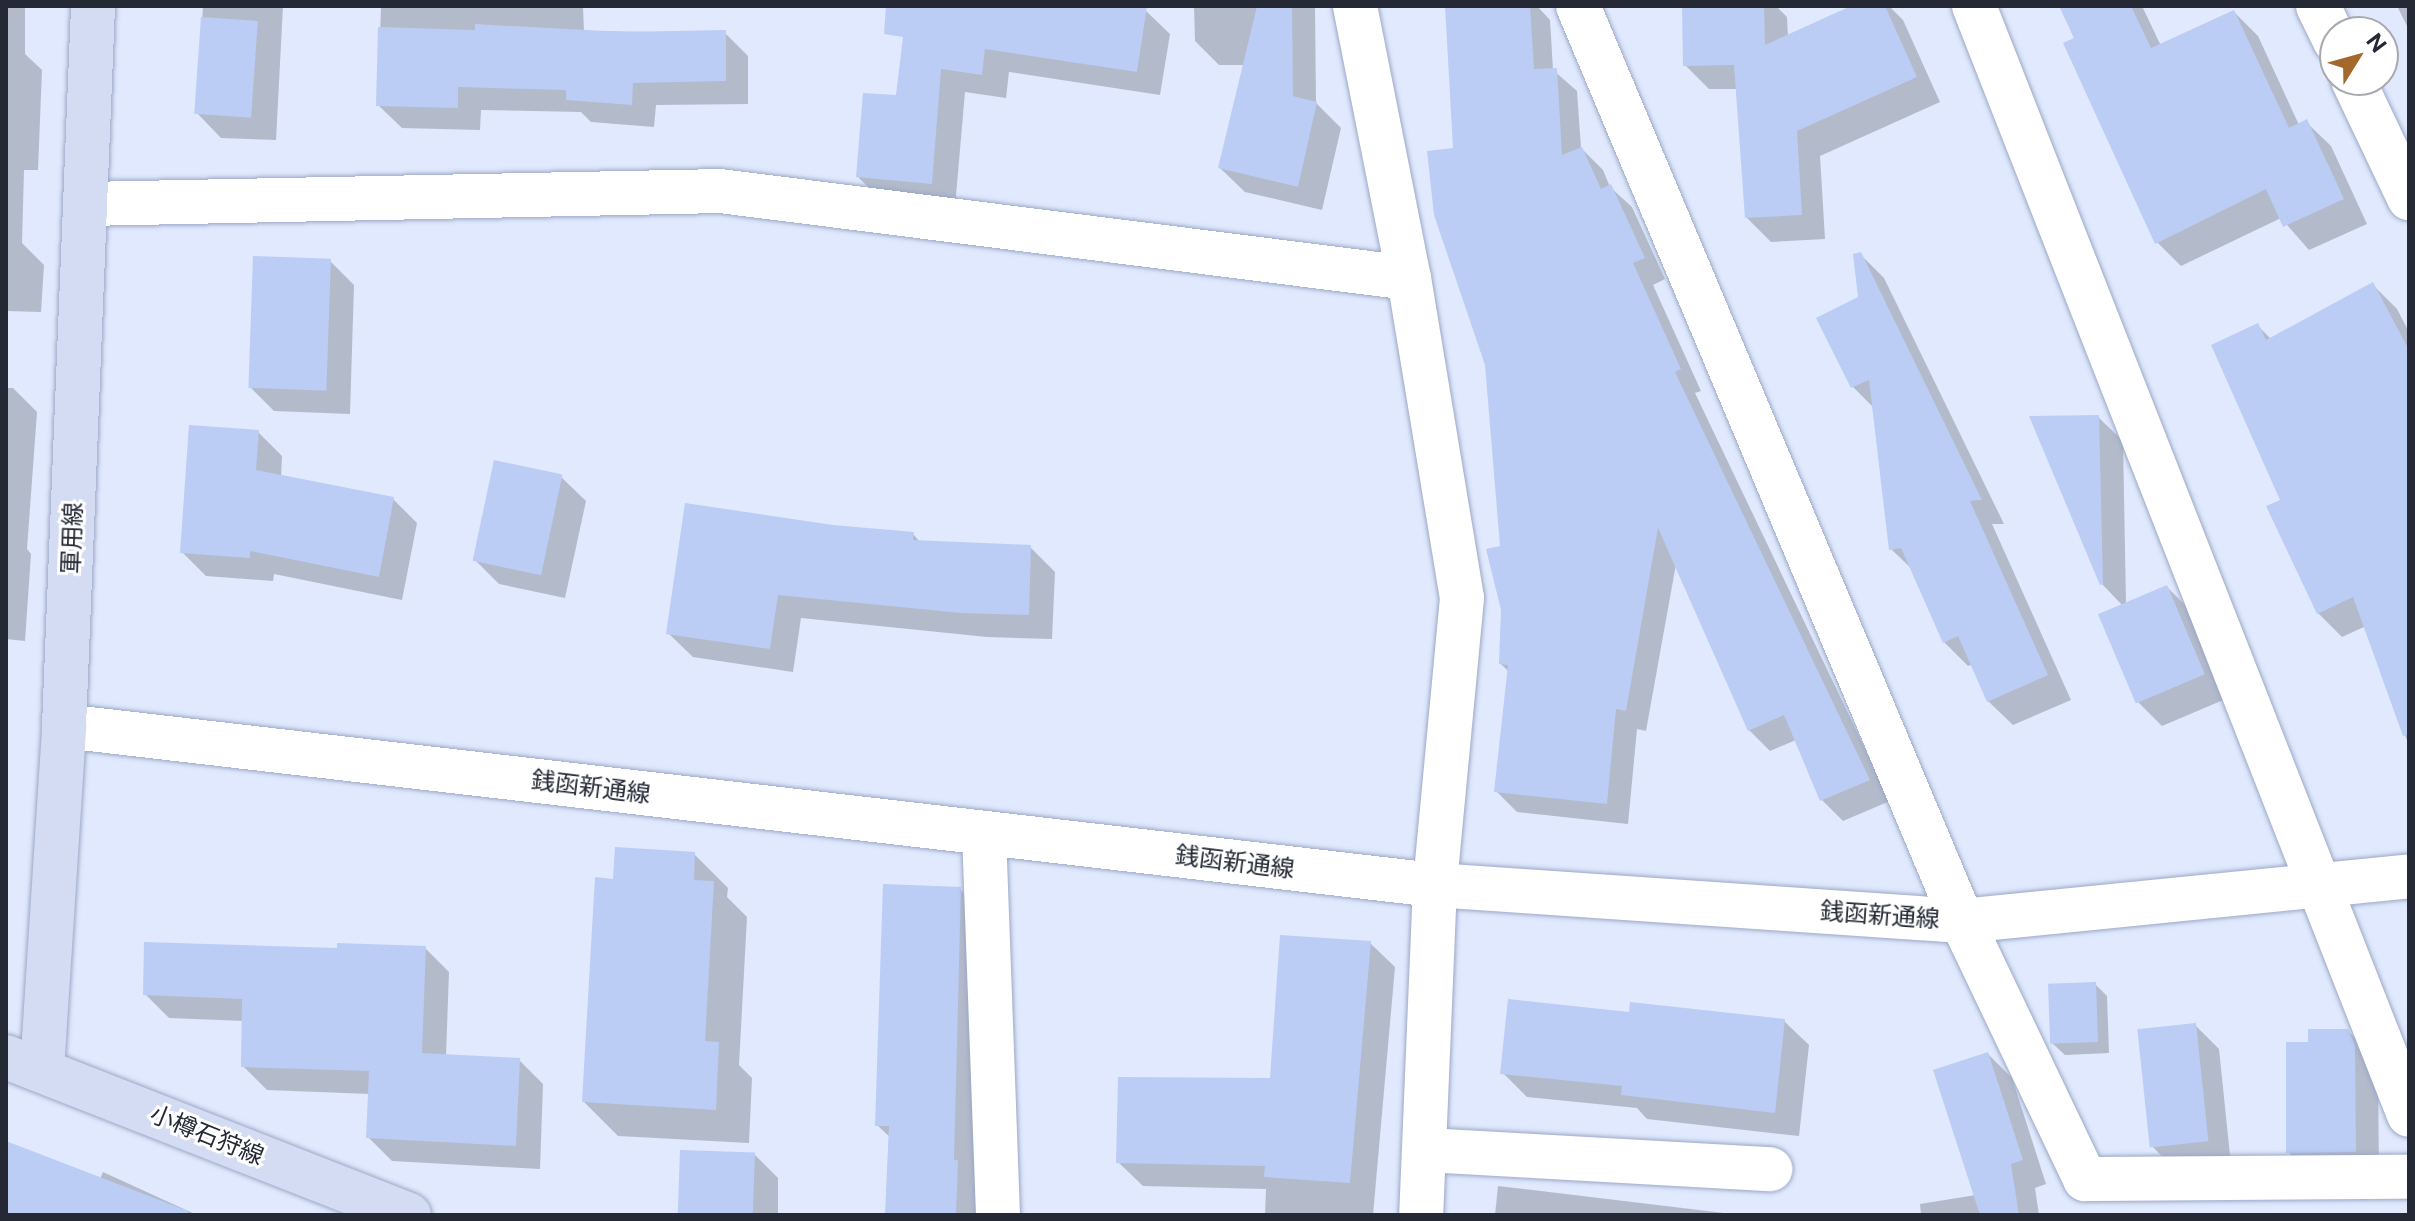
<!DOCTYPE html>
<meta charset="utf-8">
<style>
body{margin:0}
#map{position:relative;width:2415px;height:1221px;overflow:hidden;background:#e0e9fd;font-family:"Public Sans","Noto Sans JP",sans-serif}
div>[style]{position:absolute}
.shadow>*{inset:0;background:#0003}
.building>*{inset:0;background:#bbccf5;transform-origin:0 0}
.roads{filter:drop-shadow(0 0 2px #9ba8c7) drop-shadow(0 0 2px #9ba8c7)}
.street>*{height:44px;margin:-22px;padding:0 22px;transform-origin:22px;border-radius:22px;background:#fff}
.secondary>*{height:44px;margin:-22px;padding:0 22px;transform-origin:22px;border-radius:22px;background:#d4dcf3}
span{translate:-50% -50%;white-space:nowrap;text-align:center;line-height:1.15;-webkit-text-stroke:6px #fff;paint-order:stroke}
.street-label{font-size:24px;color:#242935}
.frame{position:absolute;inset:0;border:8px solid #242935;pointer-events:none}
.north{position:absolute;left:2319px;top:16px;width:80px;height:80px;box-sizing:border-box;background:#fff;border:2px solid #a7a9ae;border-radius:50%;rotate:53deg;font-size:22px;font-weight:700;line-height:32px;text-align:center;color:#242935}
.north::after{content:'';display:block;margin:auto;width:28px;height:36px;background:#a5682c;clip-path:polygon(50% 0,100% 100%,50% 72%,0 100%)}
</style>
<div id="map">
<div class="shadow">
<i style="clip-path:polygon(6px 6px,25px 6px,25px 54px,42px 70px,38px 170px,24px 170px,22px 243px,44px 265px,41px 312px,6px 311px)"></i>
<i style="clip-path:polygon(203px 6px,283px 6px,276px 140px,221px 138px,197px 113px)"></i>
<i style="clip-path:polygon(381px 6px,583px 6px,584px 31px,725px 33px,748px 56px,748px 104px,656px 105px,654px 127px,591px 122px,581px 112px,481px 110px,480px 130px,402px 128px,378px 105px)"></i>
<i style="clip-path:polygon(909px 6px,1121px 6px,1145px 10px,1170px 34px,1160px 95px,1009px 72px,1006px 98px,965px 92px,955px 207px,882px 201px,858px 177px,898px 98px)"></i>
<i style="clip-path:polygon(1194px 6px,1315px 6px,1316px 103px,1341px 128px,1322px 210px,1245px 192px,1220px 168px,1245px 65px,1219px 65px,1195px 41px)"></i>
<i style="clip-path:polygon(1447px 6px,1537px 6px,1550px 20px,1553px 70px,1577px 91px,1581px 148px,1603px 170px,1610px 187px,1632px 207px,1665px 279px,1653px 285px,1701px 391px,1695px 393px,1890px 801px,1843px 821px,1822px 800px,1796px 740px,1770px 751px,1749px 730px,1676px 564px,1646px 731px,1637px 729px,1628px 824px,1517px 812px,1496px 791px,1509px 672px,1501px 664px,1502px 548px,1487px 365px,1455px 150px)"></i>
<i style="clip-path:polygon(1684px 6px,1776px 6px,1787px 17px,1788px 37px,1856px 6px,1889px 6px,1903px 20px,1940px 102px,1820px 156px,1825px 239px,1771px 242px,1747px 218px,1738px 89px,1709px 89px,1685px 65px)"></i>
<i style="clip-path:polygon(2061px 6px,2142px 6px,2161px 46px,2234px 12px,2258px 36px,2299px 125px,2306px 122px,2331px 146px,2367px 224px,2309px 250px,2281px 218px,2181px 266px,2157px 242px)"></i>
<i style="clip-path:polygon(2397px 6px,2409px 6px,2409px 30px)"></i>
<i style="clip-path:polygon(1860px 254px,1884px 278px,2004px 524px,1992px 524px,2071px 700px,2013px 725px,1988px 701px,1973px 664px,1968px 666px,1944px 642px,1914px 571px,1891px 549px,1874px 408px,1853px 387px,1861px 298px)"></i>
<i style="clip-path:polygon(330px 261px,354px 285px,350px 414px,274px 411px,250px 387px)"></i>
<i style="clip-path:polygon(2373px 285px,2397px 309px,2409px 332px,2409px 746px,2366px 626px,2342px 637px,2318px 613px,2283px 501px,2258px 326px,2271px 339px)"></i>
<i style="clip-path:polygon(6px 388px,13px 388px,37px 412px,27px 549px,31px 554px,25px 641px,6px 639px)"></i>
<i style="clip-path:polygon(2098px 417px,2123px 441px,2126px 604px,2167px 587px,2191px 611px,2228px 698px,2162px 726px,2138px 702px,2123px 606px,2102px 584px)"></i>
<i style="clip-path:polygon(258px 432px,282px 456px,281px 477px,393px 499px,417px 523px,402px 600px,274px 574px,273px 581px,206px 576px,182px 552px)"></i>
<i style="clip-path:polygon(561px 477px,586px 501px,565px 598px,499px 584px,475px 560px)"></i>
<i style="clip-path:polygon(833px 527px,913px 534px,920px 542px,1030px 547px,1055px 572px,1052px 639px,987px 637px,801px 618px,793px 672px,693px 657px,668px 633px)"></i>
<i style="clip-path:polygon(694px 854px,728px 888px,727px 897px,747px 917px,739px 1065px,752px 1078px,749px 1143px,618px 1136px,584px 1102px,615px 881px)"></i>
<i style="clip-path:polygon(960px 889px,992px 921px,989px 1215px,889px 1215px,891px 1138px,877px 1125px)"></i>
<i style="clip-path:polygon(1370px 943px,1395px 967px,1373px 1215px,1265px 1215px,1266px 1189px,1143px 1186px,1118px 1162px,1272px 1080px)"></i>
<i style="clip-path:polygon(425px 948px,449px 972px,446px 1056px,519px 1060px,543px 1084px,540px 1169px,392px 1161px,368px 1137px,370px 1094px,267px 1090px,243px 1066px,244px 1021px,169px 1018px,145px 994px,339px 950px)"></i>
<i style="clip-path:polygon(2095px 984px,2107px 996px,2109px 1053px,2065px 1055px,2052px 1043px)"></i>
<i style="clip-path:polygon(1631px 1014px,1784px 1021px,1809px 1045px,1799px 1136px,1647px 1119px,1637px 1108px,1527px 1097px,1503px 1073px)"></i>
<i style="clip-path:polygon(2195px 1025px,2219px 1049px,2231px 1165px,2176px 1171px,2152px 1146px)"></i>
<i style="clip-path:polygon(2348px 1031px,2372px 1055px,2378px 1071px,2379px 1176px,2313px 1176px,2288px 1152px,2310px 1044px)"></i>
<i style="clip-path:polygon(1988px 1054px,2012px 1078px,2046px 1184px,2035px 1188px,2039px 1215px,1921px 1215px,1920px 1204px,1976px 1195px)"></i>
<i style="clip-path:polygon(6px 1143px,100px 1179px,103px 1172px,197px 1215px,6px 1215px)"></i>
<i style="clip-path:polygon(754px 1154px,778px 1178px,778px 1215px,681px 1215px)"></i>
<i style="clip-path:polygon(1498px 1186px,1724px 1213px,1732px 1215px,1495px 1215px)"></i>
</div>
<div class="building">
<i style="clip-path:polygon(886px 6px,1147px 6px,1137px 72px,985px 49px,982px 75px,941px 69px,932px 184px,856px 177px,863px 93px,896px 95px,903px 37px,884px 34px)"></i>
<i style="clip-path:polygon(1257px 6px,1292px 6px,1293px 96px,1317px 102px,1298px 187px,1218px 168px)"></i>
<i style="clip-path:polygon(1445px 6px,1530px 6px,1534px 69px,1557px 68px,1562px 155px,1582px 147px,1601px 189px,1611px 184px,1645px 258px,1633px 263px,1681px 369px,1675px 372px,1870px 780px,1820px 801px,1784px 715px,1748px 731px,1658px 528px,1626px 711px,1616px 709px,1607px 804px,1494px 792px,1508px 665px,1499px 664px,1501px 610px,1486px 549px,1500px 546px,1485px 365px,1434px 215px,1427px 151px,1453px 148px)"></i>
<i style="clip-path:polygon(1682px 6px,1764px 6px,1765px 45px,1851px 6px,1885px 6px,1917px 77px,1797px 131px,1802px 215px,1745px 218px,1734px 65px,1683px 66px)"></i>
<i style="clip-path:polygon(2059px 6px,2131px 6px,2151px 48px,2234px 10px,2289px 128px,2307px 119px,2344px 199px,2283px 227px,2266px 189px,2155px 244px,2063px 43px,2074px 38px)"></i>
<i style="left:201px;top:17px;width:57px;height:97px;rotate:4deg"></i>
<i style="clip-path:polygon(475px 24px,623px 32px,726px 30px,726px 81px,633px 83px,632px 105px,566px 100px,566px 90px,458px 87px,458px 108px,376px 106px,378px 27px,475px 30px)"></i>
<i style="clip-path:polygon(1861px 252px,1982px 500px,1970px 501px,2048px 675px,1987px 702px,1958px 636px,1943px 643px,1901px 548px,1889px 550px,1869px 380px,1851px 388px,1816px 318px,1858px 297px,1853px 254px)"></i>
<i style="left:253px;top:256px;width:78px;height:132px;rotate:2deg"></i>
<i style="clip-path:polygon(2373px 282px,2409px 350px,2409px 734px,2403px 736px,2353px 597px,2317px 614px,2266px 506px,2280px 500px,2211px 345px,2258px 323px,2266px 340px)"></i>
<i style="clip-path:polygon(2099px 415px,2103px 584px,2100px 585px,2029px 416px)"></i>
<i style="clip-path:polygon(189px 425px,259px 430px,256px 470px,394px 497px,379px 577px,250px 551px,250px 558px,180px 553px)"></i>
<i style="left:494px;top:460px;width:70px;height:103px;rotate:12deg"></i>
<i style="clip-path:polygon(685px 503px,833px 525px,914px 532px,913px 540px,1031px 545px,1029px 615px,961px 613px,778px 595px,770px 649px,666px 634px)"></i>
<i style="left:2167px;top:585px;width:97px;height:75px;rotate:67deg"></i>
<i style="clip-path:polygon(615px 847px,695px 852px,694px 880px,714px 881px,705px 1041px,719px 1042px,716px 1110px,582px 1102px,595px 877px,613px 879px)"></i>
<i style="clip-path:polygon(883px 884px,961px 887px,954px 1160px,958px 1160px,956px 1215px,885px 1214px,889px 1126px,875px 1126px)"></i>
<i style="clip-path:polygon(1280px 935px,1371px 941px,1350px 1183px,1264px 1177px,1265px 1166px,1116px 1163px,1118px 1077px,1270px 1078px)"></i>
<i style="clip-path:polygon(144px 942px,337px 948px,337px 943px,426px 946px,422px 1053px,520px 1058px,516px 1146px,366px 1138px,369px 1071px,241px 1067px,242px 999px,143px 995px)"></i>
<i style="left:2096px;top:982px;width:60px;height:48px;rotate:88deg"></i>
<i style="clip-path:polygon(1508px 999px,1629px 1012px,1630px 1002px,1785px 1019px,1775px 1113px,1621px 1095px,1622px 1086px,1500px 1074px)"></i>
<i style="left:2196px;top:1023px;width:119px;height:59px;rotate:84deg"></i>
<i style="clip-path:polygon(2308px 1029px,2348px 1029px,2355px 1045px,2356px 1152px,2286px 1153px,2286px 1042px,2308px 1042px)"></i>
<i style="clip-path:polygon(1988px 1052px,2023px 1160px,2011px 1164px,2019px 1215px,1980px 1215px,1933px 1070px)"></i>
<i style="clip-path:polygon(6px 1141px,188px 1211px,188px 1215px,6px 1215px)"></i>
<i style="left:680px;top:1150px;width:75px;height:65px;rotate:2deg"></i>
</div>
<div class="roads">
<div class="street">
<i style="left:1355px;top:6px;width:277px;rotate:78.8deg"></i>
<i style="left:1409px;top:278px;width:324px;rotate:80.6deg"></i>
<i style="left:1462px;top:598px;width:288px;rotate:95.4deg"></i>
<i style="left:1435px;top:885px;width:330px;rotate:92.4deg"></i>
<i style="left:1578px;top:6px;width:992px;rotate:67.23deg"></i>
<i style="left:1962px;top:921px;width:286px;rotate:64.5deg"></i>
<i style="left:2085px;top:1179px;width:324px;rotate:-0.4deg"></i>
<i style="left:1974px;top:6px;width:1191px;rotate:68.58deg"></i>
<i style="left:2318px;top:6px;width:39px;rotate:64deg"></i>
<i style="left:2353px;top:80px;width:131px;rotate:64.6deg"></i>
<i style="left:86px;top:204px;width:634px;rotate:-1.17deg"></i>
<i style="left:720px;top:191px;width:694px;rotate:7.2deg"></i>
<i style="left:64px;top:726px;width:1380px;rotate:6.62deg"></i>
<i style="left:1435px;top:885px;width:528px;rotate:3.91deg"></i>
<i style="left:1962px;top:921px;width:449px;rotate:-5.7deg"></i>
<i style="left:984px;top:833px;width:382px;rotate:87.9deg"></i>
<i style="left:1426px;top:1150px;width:345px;rotate:3.2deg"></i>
</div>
<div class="secondary">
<i style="left:6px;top:1057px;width:433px;rotate:21.4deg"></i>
<i style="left:42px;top:1070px;width:345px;rotate:-86.3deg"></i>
<i style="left:64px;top:726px;width:721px;rotate:-87.69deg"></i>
</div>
</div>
<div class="street-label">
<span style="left:72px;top:538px;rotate:-88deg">軍用線</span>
<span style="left:591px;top:787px;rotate:7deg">銭函新通線</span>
<span style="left:1235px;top:862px;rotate:7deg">銭函新通線</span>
<span style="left:1880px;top:915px;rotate:4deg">銭函新通線</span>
<span style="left:207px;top:1135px;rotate:22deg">小樽石狩線</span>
</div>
<div class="frame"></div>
<div class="north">N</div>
</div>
